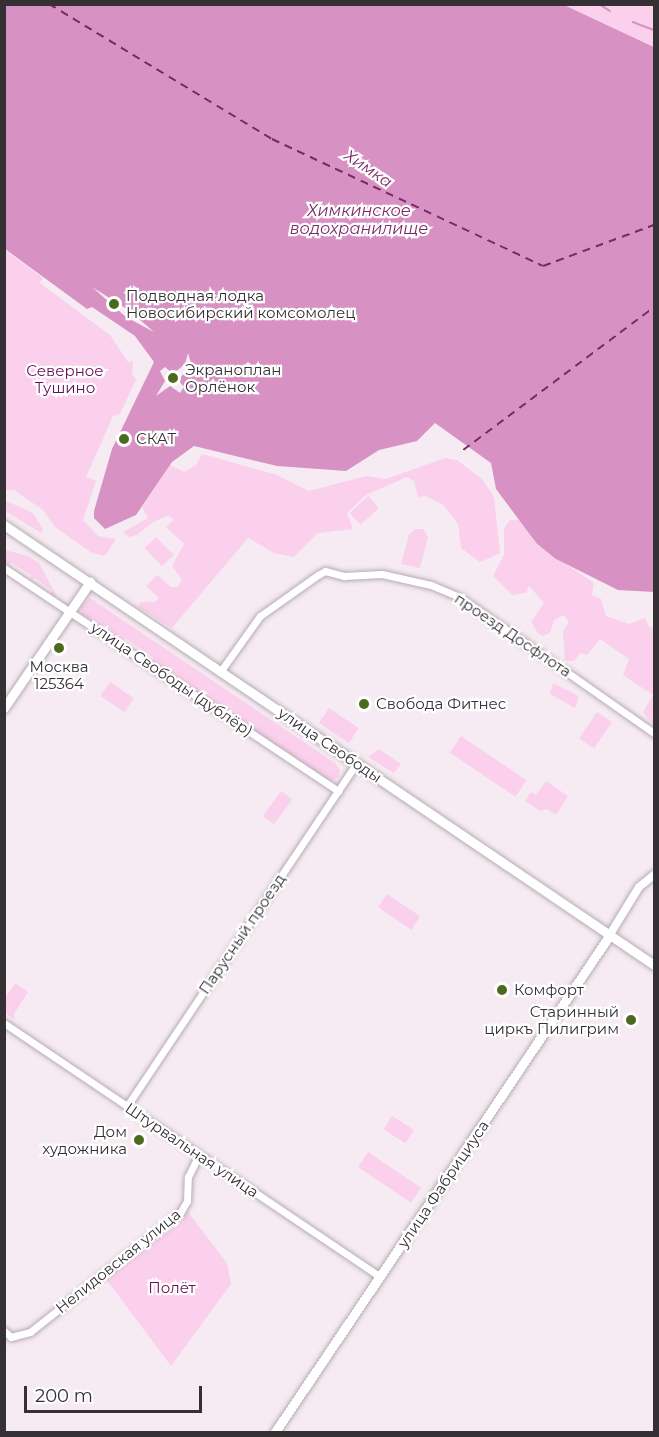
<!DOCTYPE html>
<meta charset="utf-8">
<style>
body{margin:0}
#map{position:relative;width:659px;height:1437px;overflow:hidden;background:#f6ebf2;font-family:Montserrat,sans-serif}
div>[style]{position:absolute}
.green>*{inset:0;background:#fbd0ed;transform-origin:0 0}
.water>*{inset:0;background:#d792c3}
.stream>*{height:1.5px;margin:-0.75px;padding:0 0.75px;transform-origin:0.75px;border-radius:0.75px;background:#d792c3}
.ferry>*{height:1.5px;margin-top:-0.75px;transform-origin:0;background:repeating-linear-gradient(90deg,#792866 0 8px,transparent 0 14px)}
.roads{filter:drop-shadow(0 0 2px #b7acb3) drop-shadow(0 0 2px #b7acb3)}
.minor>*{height:7px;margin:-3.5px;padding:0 3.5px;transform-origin:3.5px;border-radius:3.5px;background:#fff}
.tertiary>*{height:8px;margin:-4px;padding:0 4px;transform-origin:4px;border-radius:4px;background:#fff}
.secondary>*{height:9px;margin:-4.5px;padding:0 4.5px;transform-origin:4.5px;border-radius:4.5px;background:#fff}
.dots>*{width:16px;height:16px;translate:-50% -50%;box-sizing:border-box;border:3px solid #fff;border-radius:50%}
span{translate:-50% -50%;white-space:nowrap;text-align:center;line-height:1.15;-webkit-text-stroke:4.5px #fff;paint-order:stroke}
.poi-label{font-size:15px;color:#343033}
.left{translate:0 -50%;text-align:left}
.right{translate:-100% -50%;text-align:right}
.park-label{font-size:15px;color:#641253}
.street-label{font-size:15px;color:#343033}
.water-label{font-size:16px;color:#792866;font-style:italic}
.frame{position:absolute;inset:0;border:6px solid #343033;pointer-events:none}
.scale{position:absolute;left:24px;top:1386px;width:178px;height:27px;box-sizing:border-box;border:3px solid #343033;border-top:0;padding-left:8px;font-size:18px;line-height:21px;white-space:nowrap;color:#343033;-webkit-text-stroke:4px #fff;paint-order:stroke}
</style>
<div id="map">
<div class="green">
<i style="clip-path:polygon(564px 5px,654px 5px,654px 47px,653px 46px)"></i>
<i style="clip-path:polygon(5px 250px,43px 278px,40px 283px,110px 335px,128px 362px,133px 361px,132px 374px,136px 379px,120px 414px,113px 416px,86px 477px,96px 481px,83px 520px,98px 536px,116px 539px,105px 556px,92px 553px,55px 527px,43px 510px,14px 490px,5px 490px)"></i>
<i style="clip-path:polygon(202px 454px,277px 475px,309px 491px,366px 476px,386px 479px,445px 458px,457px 460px,483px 480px,494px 497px,500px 553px,480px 562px,461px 548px,458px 524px,443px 505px,426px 496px,418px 497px,414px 481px,407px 477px,366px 495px,347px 513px,353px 529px,318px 533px,294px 557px,274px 553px,248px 538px,172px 628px,138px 607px,140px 602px,154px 602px,159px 598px,146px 586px,157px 575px,171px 587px,177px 587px,182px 580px,172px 566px,184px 544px,166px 527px,174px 519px,168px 516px,153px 522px,137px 535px,129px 537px,123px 532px,148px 518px,142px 507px,170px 465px,184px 472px,196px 465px)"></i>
<i style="left:368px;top:496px;width:16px;height:25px;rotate:47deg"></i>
<i style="clip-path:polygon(4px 500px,33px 513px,43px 529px,41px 533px,5px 511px)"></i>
<i style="clip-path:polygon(510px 520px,520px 520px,537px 545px,594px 583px,592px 595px,601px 599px,606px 616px,629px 624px,645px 618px,649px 627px,654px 628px,654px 725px,643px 712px,653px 695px,623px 675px,629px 659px,600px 639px,587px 655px,580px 653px,574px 661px,565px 661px,563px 631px,569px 622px,564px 615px,554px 620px,550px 633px,543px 636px,538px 633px,531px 622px,544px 603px,529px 586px,526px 593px,512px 595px,493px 576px,504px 555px,504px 529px)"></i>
<i style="clip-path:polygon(415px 529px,423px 529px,428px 537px,420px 568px,401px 564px,409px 535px)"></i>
<i style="left:156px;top:537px;width:25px;height:16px;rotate:45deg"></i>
<i style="clip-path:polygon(5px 550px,28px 556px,39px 563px,56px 595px,54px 598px,50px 594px,52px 590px,35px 578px,29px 580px,32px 576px,12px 563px,6px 564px)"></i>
<i style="clip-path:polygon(90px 598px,335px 763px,340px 770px,339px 777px,330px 782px,152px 661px,154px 658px,125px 638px,123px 641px,81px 614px,81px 607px)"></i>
<i style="left:110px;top:682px;width:29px;height:17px;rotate:34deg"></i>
<i style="clip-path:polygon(553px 683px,579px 696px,575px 708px,550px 694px)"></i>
<i style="left:329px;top:708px;width:36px;height:18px;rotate:34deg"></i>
<i style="left:597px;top:712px;width:18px;height:32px;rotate:34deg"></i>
<i style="left:461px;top:736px;width:79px;height:20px;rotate:34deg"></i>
<i style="clip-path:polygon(379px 749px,401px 764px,394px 773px,368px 757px)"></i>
<i style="clip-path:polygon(546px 781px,568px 796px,556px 815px,547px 809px,540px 811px,525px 801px,531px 792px,536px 795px)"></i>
<i style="left:281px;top:791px;width:14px;height:31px;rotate:36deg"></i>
<i style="left:387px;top:894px;width:40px;height:16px;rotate:34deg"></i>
<i style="clip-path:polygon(15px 983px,28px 992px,14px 1014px,15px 1020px,4px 1012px,5px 998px)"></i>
<i style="left:392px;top:1116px;width:26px;height:16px;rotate:32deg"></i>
<i style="left:368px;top:1152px;width:64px;height:18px;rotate:34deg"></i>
<i style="clip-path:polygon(188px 1212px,227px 1263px,231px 1284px,171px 1366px,106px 1279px,180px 1223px)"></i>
</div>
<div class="water">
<i style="clip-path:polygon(evenodd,5px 4px,564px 5px,654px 47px,654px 592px,618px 590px,556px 559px,537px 544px,496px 489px,491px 463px,435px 423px,417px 441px,379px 450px,346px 471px,277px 466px,194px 446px,172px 462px,136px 515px,105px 529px,94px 518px,94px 511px,112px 449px,154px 362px,135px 336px,92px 307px,87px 309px,5px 249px,5px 4px,92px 287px,130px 311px,154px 332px,126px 317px,92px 287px,5px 4px,188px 353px,191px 363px,200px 367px,189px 368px,178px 380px,184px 387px,180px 393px,170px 386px,156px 396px,165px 381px,160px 371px,165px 367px,173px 374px,185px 364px,188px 353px)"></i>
</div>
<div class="stream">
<i style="left:599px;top:4px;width:13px;rotate:32deg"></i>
<i style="left:633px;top:22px;width:22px;rotate:21deg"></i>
</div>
<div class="ferry">
<i style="left:49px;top:4px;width:261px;rotate:31.2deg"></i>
<i style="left:272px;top:139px;width:299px;rotate:25.1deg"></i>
<i style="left:543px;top:266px;width:118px;rotate:-20.3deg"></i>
<i style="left:463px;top:450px;width:239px;rotate:-36.8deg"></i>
</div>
<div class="roads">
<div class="minor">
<i style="left:4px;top:568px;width:402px;rotate:33.7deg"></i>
<i style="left:220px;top:672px;width:69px;rotate:-54.5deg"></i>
<i style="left:260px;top:616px;width:71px;rotate:-35.3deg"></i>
<i style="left:318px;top:575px;width:8px;rotate:-30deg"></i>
<i style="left:325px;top:571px;width:20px;rotate:15deg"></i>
<i style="left:344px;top:576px;width:38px;rotate:-3deg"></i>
<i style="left:382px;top:574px;width:50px;rotate:12.7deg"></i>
<i style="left:431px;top:585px;width:33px;rotate:23deg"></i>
<i style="left:461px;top:598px;width:236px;rotate:35deg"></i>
<i style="left:4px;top:1023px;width:454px;rotate:34deg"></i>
<i style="left:127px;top:1106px;width:413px;rotate:-56.2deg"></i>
<i style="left:4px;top:1331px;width:9px;rotate:41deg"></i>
<i style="left:11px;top:1337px;width:20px;rotate:-15deg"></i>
<i style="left:30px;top:1332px;width:191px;rotate:-38.4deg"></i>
<i style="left:180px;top:1213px;width:14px;rotate:-60deg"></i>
<i style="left:187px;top:1201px;width:24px;rotate:-88deg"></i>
<i style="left:188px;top:1177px;width:25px;rotate:-64deg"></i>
</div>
<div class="tertiary">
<i style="left:609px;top:936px;width:57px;rotate:-58.5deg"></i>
<i style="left:639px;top:887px;width:19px;rotate:-39deg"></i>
</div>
<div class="secondary">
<i style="left:4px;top:525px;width:785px;rotate:34.09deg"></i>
<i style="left:4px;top:708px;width:153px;rotate:-55.7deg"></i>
<i style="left:275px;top:1432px;width:598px;rotate:-56.04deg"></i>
</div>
</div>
<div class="dots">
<i style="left:114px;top:304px;background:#4c6a1f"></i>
<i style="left:173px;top:378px;background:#4c6a1f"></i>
<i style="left:124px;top:439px;background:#4c6a1f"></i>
<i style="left:59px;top:648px;background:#4c6a1f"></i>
<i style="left:364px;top:704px;background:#4c6a1f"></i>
<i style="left:502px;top:990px;background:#4c6a1f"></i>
<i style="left:631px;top:1020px;background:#4c6a1f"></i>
<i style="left:139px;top:1140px;background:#4c6a1f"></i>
</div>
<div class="poi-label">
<span class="left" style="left:126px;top:304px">Подводная лодка<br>Новосибирский комсомолец</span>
<span class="left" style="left:185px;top:378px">Экраноплан<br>Орлёнок</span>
<span class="left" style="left:136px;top:439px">СКАТ</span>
<span style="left:59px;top:675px">Москва<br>125364</span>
<span class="left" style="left:376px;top:704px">Свобода Фитнес</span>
<span class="left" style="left:514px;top:990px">Комфорт</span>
<span class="right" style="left:619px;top:1020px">Старинный<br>циркъ Пилигрим</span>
<span class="right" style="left:127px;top:1140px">Дом<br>художника</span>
</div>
<div class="park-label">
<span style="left:65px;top:379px">Северное<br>Тушино</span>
<span style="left:172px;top:1288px">Полёт</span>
</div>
<div class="street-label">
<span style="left:513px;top:635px;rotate:34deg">проезд Досфлота</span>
<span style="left:172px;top:679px;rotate:34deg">улица Свободы (дублёр)</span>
<span style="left:330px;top:745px;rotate:34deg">улица Свободы</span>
<span style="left:242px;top:934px;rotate:-56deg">Парусный проезд</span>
<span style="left:192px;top:1150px;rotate:34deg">Штурвальная улица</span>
<span style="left:443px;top:1184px;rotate:-56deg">улица Фабрициуса</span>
<span style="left:118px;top:1261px;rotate:-39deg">Нелидовская улица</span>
</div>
<div class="water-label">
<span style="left:368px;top:169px;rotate:34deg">Химка</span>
<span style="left:359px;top:220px">Химкинское<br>водохранилище</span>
</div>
<div class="frame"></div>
<div class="scale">200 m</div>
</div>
